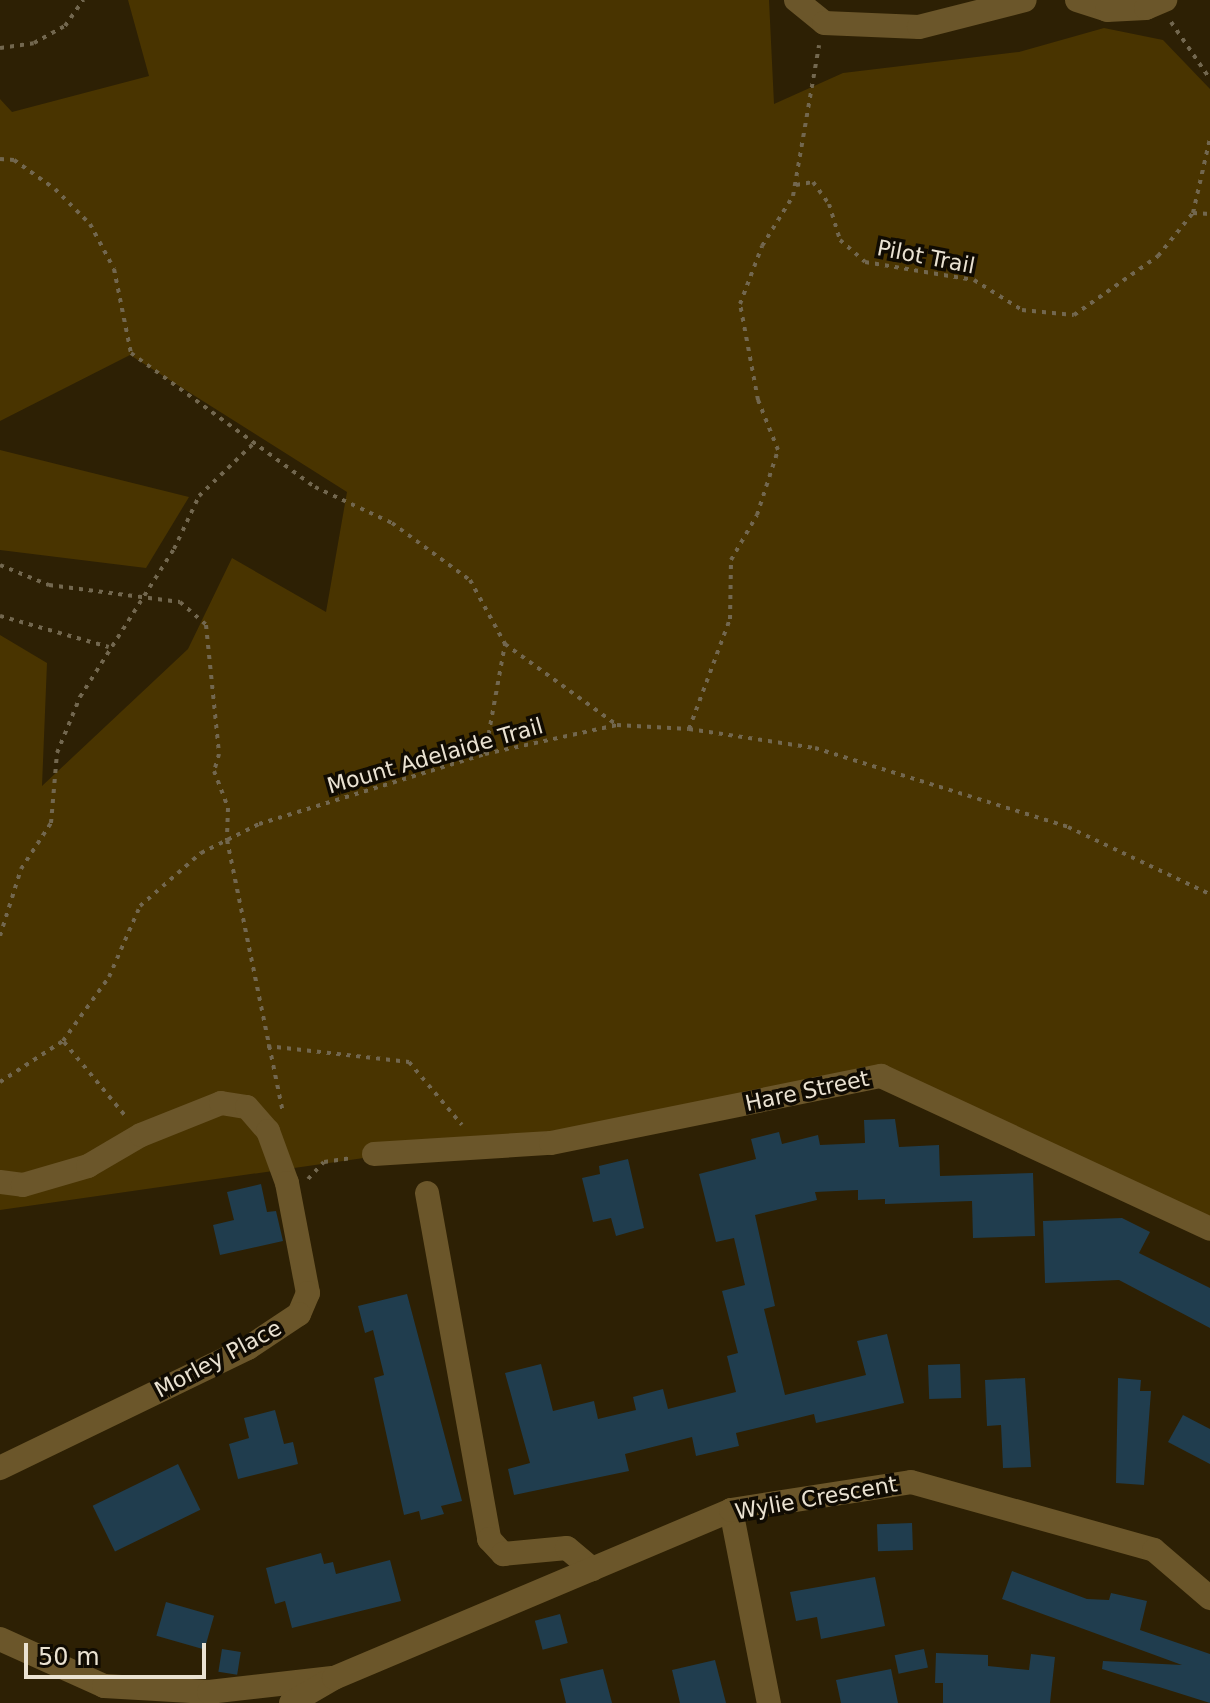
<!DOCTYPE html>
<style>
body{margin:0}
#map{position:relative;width:1210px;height:1703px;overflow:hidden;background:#2d2004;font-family:"DejaVu Sans",sans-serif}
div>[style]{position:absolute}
.green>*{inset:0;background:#493400}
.building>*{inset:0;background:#203d4e;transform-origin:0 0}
.path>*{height:4px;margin-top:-2px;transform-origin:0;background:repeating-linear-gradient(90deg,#72674f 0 4px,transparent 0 10px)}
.minor>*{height:24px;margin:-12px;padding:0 12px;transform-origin:12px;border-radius:12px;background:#6b562a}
span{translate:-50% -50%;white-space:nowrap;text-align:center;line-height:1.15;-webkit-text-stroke:7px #100b02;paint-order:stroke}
.street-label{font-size:22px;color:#eae2d2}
.scale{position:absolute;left:24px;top:1643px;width:182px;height:36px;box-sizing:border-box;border:4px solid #eae2d2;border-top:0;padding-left:10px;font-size:24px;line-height:28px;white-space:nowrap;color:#eae2d2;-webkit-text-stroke:6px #100b02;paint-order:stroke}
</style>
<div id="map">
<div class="green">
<i style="clip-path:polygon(128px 0,769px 0,774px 104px,843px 73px,1019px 52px,1104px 28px,1163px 40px,1210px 89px,1210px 1229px,894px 1082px,0 1210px,0 635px,47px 663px,42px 786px,188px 649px,232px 558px,326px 612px,347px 492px,130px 355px,0 421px,0 99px,12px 112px,149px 76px)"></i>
<i style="clip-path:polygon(0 450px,189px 497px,146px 568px,0 550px)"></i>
</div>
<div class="building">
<i style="clip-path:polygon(895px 1119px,899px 1147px,939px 1145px,940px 1176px,1033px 1173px,1035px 1236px,973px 1238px,972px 1201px,885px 1204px,885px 1199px,858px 1200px,858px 1190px,815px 1192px,817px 1200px,755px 1215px,775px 1306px,764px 1309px,785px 1395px,866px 1375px,857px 1341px,887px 1334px,904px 1403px,816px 1423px,814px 1414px,736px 1433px,739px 1446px,696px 1456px,692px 1437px,625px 1454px,629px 1471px,514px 1495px,508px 1469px,530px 1463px,505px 1373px,541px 1364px,553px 1411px,594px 1401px,598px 1419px,636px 1410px,633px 1397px,663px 1389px,668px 1409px,736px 1392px,727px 1356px,738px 1353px,722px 1291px,745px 1285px,734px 1238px,716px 1242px,699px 1174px,756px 1159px,751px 1139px,779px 1132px,782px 1144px,818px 1135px,820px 1145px,865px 1143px,864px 1120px)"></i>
<i style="clip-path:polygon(628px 1159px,644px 1228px,616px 1236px,611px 1218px,593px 1222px,582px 1178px,600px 1174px,599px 1166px)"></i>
<i style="clip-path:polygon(261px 1184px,267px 1212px,276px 1211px,283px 1241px,220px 1255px,213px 1225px,234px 1220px,227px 1192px)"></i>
<i style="clip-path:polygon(1122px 1218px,1150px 1232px,1139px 1253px,1210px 1288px,1210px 1328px,1119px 1280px,1045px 1283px,1043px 1221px)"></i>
<i style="clip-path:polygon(407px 1294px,462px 1501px,441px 1506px,444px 1514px,421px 1520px,419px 1511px,404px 1515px,374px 1378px,384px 1375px,373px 1330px,365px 1333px,358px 1306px)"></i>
<i style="left:960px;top:1364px;width:34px;height:32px;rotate:88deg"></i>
<i style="clip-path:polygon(1025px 1378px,1031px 1467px,1003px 1468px,1001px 1425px,987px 1426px,985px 1380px)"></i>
<i style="clip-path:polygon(1118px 1378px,1141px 1380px,1140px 1391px,1151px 1391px,1144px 1485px,1116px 1483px)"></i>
<i style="clip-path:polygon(275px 1410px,284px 1444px,293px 1442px,298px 1464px,238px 1479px,229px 1444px,249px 1438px,244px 1418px)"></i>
<i style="clip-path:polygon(1183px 1415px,1210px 1429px,1210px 1464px,1168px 1442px)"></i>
<i style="left:178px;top:1464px;width:51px;height:95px;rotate:64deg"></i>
<i style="left:912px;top:1523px;width:27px;height:35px;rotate:88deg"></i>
<i style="clip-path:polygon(321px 1553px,324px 1564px,333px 1562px,336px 1574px,390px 1560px,401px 1601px,292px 1628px,285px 1601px,275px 1604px,266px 1568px)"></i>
<i style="clip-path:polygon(1012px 1571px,1087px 1599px,1109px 1600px,1111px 1593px,1147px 1601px,1140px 1630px,1210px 1654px,1210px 1703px,1102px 1669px,1103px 1661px,1182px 1665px,1002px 1599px)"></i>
<i style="clip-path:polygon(875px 1577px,885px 1626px,821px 1639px,817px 1617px,796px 1621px,790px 1592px)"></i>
<i style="left:166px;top:1602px;width:50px;height:35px;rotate:16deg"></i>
<i style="left:560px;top:1614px;width:30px;height:26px;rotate:75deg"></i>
<i style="left:222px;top:1649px;width:19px;height:23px;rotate:9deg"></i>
<i style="left:924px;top:1649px;width:19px;height:30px;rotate:78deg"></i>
<i style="clip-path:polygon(936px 1653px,988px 1655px,988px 1666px,1029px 1670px,1031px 1654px,1055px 1657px,1050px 1703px,943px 1703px,943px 1683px,935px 1683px)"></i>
<i style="clip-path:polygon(715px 1660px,726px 1703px,680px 1703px,672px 1670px)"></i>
<i style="clip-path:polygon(603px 1669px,612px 1703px,566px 1703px,560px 1679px)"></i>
<i style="clip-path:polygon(891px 1669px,898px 1703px,841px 1703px,836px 1680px)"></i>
</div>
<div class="path">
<i style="left:1171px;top:22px;width:69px;rotate:55.6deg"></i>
<i style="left:0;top:48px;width:34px;rotate:-8deg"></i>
<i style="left:34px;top:43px;width:35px;rotate:-29deg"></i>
<i style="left:65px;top:26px;width:32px;rotate:-55deg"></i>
<i style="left:0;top:159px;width:14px;rotate:4deg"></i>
<i style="left:14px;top:160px;width:50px;rotate:35.3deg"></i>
<i style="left:55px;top:189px;width:49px;rotate:45deg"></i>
<i style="left:90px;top:224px;width:51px;rotate:61.9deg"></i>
<i style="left:114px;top:269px;width:86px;rotate:78.6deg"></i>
<i style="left:131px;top:353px;width:228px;rotate:36.1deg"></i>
<i style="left:315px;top:487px;width:85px;rotate:25.1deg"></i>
<i style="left:392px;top:523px;width:97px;rotate:36.2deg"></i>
<i style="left:470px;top:580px;width:73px;rotate:61.3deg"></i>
<i style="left:505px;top:644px;width:138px;rotate:35.9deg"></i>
<i style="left:796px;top:185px;width:17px;rotate:-10deg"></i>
<i style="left:813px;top:182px;width:27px;rotate:54deg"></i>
<i style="left:829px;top:204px;width:38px;rotate:73deg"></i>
<i style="left:840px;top:240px;width:33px;rotate:41deg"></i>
<i style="left:865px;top:262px;width:110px;rotate:9.4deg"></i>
<i style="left:974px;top:280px;width:57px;rotate:32deg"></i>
<i style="left:1022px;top:310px;width:52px;rotate:5.5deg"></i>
<i style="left:1074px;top:315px;width:103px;rotate:-35.1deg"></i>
<i style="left:1158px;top:256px;width:55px;rotate:-50.9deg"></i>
<i style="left:1193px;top:213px;width:17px;rotate:3deg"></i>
<i style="left:1193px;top:213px;width:77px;rotate:-77.2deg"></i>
<i style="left:0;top:565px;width:53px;rotate:22.2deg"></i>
<i style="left:49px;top:585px;width:132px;rotate:7.4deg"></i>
<i style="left:180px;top:602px;width:35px;rotate:41deg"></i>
<i style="left:206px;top:625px;width:130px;rotate:84.2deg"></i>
<i style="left:219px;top:754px;width:18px;rotate:106deg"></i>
<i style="left:214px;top:771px;width:40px;rotate:69deg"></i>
<i style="left:228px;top:808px;width:32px;rotate:92deg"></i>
<i style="left:227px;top:840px;width:275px;rotate:78.4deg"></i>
<i style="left:0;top:616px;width:113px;rotate:15.9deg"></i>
<i style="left:689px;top:729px;width:117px;rotate:-69.6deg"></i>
<i style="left:730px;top:619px;width:59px;rotate:-89deg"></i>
<i style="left:731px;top:560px;width:52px;rotate:-60deg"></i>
<i style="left:757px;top:515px;width:68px;rotate:-72.1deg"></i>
<i style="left:778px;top:450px;width:54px;rotate:-111.8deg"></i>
<i style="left:758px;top:400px;width:98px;rotate:-100.6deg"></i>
<i style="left:740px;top:304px;width:62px;rotate:-69.2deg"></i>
<i style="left:762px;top:246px;width:59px;rotate:-58.2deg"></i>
<i style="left:793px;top:196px;width:153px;rotate:-80.2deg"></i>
<i style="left:485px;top:754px;width:112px;rotate:-79.7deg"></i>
<i style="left:0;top:936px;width:70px;rotate:-72.6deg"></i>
<i style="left:21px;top:869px;width:55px;rotate:-56.9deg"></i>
<i style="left:51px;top:823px;width:70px;rotate:-85.1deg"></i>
<i style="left:57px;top:753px;width:61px;rotate:-67.7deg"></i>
<i style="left:80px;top:697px;width:175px;rotate:-57.6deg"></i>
<i style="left:174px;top:549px;width:59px;rotate:-64.7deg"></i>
<i style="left:199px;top:496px;width:78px;rotate:-44deg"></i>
<i style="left:64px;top:1042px;width:99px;rotate:50.3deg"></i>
<i style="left:267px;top:1046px;width:143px;rotate:6.4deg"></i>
<i style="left:409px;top:1062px;width:82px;rotate:49.9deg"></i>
<i style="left:0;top:1082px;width:75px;rotate:-33.1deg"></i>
<i style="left:63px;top:1041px;width:79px;rotate:-54.3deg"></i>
<i style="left:109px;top:977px;width:77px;rotate:-66.4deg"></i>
<i style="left:140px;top:906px;width:81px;rotate:-41deg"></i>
<i style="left:201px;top:853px;width:65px;rotate:-26.6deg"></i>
<i style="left:259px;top:824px;width:237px;rotate:-17.2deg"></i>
<i style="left:485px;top:754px;width:135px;rotate:-12.4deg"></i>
<i style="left:617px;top:725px;width:72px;rotate:3.2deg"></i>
<i style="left:689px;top:729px;width:127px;rotate:8.6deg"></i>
<i style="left:815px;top:748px;width:265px;rotate:17.3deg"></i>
<i style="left:1068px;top:827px;width:157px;rotate:25.3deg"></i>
<i style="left:308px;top:1179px;width:23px;rotate:-47deg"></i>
<i style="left:324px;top:1162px;width:28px;rotate:-8deg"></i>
</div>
<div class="minor">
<i style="left:796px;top:0;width:36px;rotate:39deg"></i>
<i style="left:824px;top:23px;width:95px;rotate:2.4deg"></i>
<i style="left:919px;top:27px;width:109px;rotate:-14.3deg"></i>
<i style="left:1077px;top:0;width:32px;rotate:18deg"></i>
<i style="left:1107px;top:10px;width:39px;rotate:-3deg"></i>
<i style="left:1146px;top:8px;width:21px;rotate:-23deg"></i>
<i style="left:374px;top:1154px;width:177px;rotate:-3.6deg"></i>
<i style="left:551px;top:1143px;width:337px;rotate:-11.5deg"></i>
<i style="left:881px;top:1076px;width:363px;rotate:24.9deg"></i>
<i style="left:0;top:1182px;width:23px;rotate:7deg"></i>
<i style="left:23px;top:1185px;width:68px;rotate:-16.3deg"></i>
<i style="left:88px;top:1166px;width:61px;rotate:-30.3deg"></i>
<i style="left:141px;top:1135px;width:86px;rotate:-21.8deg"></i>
<i style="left:221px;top:1103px;width:26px;rotate:9deg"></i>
<i style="left:247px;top:1107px;width:32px;rotate:49deg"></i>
<i style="left:268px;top:1131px;width:55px;rotate:69.9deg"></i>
<i style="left:287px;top:1183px;width:112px;rotate:79.2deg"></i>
<i style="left:308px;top:1293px;width:23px;rotate:113deg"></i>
<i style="left:299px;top:1314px;width:61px;rotate:146.3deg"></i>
<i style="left:248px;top:1348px;width:276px;rotate:154.2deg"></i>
<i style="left:427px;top:1193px;width:352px;rotate:79.8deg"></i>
<i style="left:489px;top:1539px;width:21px;rotate:47deg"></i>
<i style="left:503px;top:1554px;width:64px;rotate:-5.4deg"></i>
<i style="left:567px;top:1548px;width:33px;rotate:40deg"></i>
<i style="left:731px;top:1510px;width:197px;rotate:78.9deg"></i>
<i style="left:0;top:1639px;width:114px;rotate:24.3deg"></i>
<i style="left:104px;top:1686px;width:105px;rotate:3.3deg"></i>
<i style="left:209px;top:1692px;width:124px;rotate:-6.5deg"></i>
<i style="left:291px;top:1703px;width:50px;rotate:-30.2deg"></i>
<i style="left:334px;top:1678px;width:431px;rotate:-22.9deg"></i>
<i style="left:731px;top:1510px;width:182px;rotate:-8.8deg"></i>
<i style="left:911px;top:1482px;width:252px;rotate:15.6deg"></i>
<i style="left:1154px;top:1550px;width:74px;rotate:40.6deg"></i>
</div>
<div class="street-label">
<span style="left:926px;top:257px;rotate:11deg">Pilot Trail</span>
<span style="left:435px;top:756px;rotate:-16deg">Mount Adelaide Trail</span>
<span style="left:807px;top:1091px;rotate:-12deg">Hare Street</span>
<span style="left:218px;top:1359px;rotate:-28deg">Morley Place</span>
<span style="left:816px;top:1498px;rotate:-10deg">Wylie Crescent</span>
</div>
<div class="scale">50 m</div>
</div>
